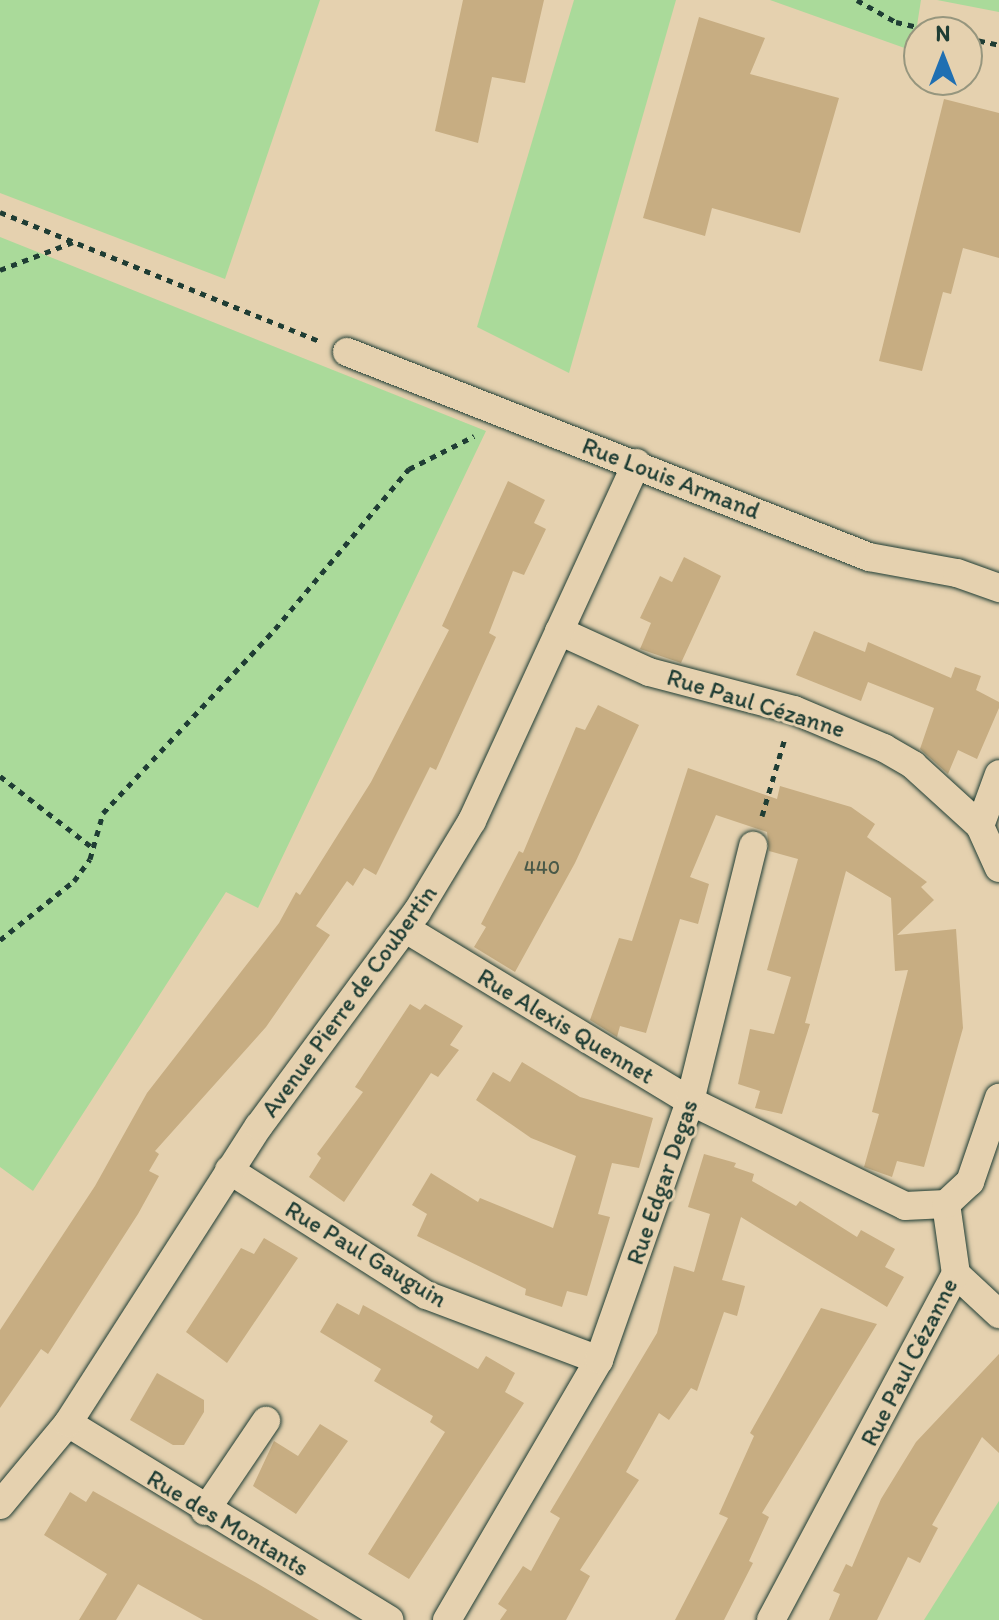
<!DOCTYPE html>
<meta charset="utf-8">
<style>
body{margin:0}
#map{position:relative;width:999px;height:1620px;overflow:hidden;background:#e5d1af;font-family:Itim,sans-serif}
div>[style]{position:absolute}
.green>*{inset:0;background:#aada9a}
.building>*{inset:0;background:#c7ad82}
.path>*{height:5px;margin-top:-2.5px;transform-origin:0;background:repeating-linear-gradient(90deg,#1f3d34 0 6px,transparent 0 12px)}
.roads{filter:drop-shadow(0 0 2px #1f3d34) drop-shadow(0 0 2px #1f3d34)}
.street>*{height:28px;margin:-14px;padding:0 14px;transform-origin:14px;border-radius:14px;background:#e5d1af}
span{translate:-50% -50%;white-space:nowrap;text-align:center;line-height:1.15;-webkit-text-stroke:6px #e5d1af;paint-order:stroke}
.number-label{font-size:20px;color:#495948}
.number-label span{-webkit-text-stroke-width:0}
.street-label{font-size:24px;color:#1f3d34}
.north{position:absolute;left:903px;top:16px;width:80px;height:80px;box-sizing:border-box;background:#e5d1af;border:2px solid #96967e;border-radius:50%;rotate:0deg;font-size:22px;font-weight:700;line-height:32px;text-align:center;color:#1f3d34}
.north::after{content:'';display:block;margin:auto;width:28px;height:36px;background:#1f6fb2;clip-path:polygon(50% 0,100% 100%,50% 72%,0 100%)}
</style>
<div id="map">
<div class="green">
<i style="clip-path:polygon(0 0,320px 0,225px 279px,0 193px)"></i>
<i style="clip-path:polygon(574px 0,676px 0,569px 373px,477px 327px)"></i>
<i style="clip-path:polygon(770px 0,921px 0,913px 51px)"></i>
<i style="clip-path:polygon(937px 0,999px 0,999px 12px)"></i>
<i style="clip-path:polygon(0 237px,486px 431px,258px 908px,226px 892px,33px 1191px,0 1167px)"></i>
<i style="clip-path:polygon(999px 1501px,999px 1620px,924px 1620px)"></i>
</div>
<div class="building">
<i style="clip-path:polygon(463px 0,544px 0,525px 83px,492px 77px,478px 143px,435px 131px)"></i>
<i style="clip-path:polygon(699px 17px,765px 38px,750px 74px,839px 98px,800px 233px,712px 208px,705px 236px,643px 218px)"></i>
<i style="clip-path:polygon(944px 99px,999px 113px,999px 258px,963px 248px,951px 294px,943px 292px,922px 371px,879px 361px)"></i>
<i style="clip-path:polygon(508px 481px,545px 500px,534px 523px,546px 529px,524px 575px,513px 571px,489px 633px,496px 637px,436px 770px,430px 767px,376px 875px,364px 868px,353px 886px,347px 881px,316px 926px,330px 935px,266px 1027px,155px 1151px,159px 1154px,149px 1171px,159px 1176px,138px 1214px,48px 1354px,41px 1349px,0 1408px,0 1330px,95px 1186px,147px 1093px,279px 923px,296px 892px,300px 895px,371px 782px,449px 630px,442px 626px)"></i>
<i style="clip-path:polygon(684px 557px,721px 576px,681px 663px,640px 649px,651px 623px,640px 618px,660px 576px,672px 582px)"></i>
<i style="clip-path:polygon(814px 631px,865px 652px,868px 642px,951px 678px,955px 667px,981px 676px,976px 690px,999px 702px,999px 708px,977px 759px,958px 750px,948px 774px,920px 749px,934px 708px,868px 682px,861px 701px,796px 675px)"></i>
<i style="clip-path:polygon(598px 705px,639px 725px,575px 863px,515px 972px,474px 947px,486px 927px,481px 924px,519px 851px,523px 853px,576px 727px,585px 730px)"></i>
<i style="clip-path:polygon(688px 768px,777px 799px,780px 786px,851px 807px,875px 824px,867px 837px,927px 882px,921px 887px,934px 900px,897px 935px,956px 929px,963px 1028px,924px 1167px,897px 1161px,892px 1177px,864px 1167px,879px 1114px,872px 1112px,908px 970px,895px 971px,891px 898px,846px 871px,805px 1023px,810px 1024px,782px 1114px,755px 1108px,760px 1091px,738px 1084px,750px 1029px,774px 1034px,791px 977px,767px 970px,798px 859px,769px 851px,767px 832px,716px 815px,690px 877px,709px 884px,698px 924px,680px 919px,646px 1033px,620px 1026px,617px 1037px,590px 1020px,619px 938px,632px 941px)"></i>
<i style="clip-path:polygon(410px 1004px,420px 1010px,425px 1004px,463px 1026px,450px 1045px,459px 1050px,438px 1077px,431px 1073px,344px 1202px,309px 1177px,321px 1158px,317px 1154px,363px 1092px,355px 1087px)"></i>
<i style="clip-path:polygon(522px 1062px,580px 1097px,653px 1118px,639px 1168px,612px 1163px,598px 1214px,610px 1217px,587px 1296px,567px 1291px,562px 1307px,525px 1295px,526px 1289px,417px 1236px,427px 1214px,412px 1205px,431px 1173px,478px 1202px,480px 1198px,553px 1228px,576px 1156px,531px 1138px,476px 1100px,493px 1072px,510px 1082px)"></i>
<i style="clip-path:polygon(704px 1154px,736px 1163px,734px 1167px,754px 1174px,752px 1181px,796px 1206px,800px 1201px,857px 1237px,861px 1230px,895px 1249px,885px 1267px,904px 1277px,887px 1307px,741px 1217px,722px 1280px,745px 1286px,737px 1316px,724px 1312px,697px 1391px,691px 1388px,669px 1420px,659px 1413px,626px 1472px,639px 1480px,580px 1570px,590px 1576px,566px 1620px,500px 1620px,507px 1610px,498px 1604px,523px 1566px,531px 1571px,560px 1518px,550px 1512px,657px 1333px,674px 1266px,694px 1272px,710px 1214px,688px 1207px)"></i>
<i style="clip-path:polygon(264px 1238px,298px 1258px,227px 1363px,186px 1332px,241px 1248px,254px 1254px)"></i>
<i style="clip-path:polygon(337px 1303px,359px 1315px,363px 1305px,478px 1369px,486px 1356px,515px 1373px,505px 1392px,524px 1403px,409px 1579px,368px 1554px,445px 1432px,430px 1422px,433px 1416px,374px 1381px,381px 1369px,320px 1332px)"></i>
<i style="clip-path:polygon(821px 1308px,877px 1324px,762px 1513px,769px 1517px,749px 1561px,753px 1563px,724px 1620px,675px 1620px,728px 1518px,719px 1514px,754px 1436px,750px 1433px)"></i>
<i style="clip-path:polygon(999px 1354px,999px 1453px,982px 1437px,932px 1525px,938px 1528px,920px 1563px,908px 1557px,877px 1620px,829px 1620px,840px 1594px,833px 1591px,846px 1564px,852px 1567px,881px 1499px,916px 1442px)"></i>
<i style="clip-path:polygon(157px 1373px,204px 1400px,204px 1412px,184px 1445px,173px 1445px,130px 1420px)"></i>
<i style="clip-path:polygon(320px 1424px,348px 1441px,296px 1514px,253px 1486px,274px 1441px,298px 1456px)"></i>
<i style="clip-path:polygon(93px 1491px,253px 1581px,319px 1620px,203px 1620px,138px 1584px,116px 1620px,79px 1620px,107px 1574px,44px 1535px,70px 1492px,86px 1502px)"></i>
</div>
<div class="path">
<i style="left:857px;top:0;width:45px;rotate:29.4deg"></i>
<i style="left:896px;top:22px;width:45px;rotate:12.8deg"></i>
<i style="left:967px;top:38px;width:33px;rotate:12deg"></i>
<i style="left:0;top:212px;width:345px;rotate:22deg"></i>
<i style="left:0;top:270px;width:78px;rotate:-21deg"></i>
<i style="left:0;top:776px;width:118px;rotate:37.7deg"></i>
<i style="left:762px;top:816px;width:81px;rotate:-73.6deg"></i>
<i style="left:0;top:940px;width:95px;rotate:-38.6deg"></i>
<i style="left:74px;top:881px;width:27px;rotate:-54deg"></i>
<i style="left:90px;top:859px;width:48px;rotate:-74.2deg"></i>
<i style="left:103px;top:813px;width:252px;rotate:-46.9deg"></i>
<i style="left:275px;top:629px;width:209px;rotate:-50.1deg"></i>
<i style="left:409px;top:469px;width:73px;rotate:-26.9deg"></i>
</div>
<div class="roads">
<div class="street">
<i style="left:347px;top:352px;width:561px;rotate:21.44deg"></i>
<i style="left:869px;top:557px;width:89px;rotate:10.3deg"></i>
<i style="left:957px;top:573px;width:45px;rotate:19.7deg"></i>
<i style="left:559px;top:631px;width:99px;rotate:24.5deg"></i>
<i style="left:649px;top:672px;width:150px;rotate:14.7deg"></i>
<i style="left:794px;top:710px;width:98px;rotate:22.9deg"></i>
<i style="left:884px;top:748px;width:34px;rotate:30deg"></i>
<i style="left:913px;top:765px;width:91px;rotate:42.3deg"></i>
<i style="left:980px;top:826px;width:46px;rotate:65.7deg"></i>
<i style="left:980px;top:826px;width:55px;rotate:-69.9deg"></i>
<i style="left:406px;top:929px;width:332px;rotate:31.2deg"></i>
<i style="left:690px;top:1101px;width:239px;rotate:26deg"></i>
<i style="left:905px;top:1206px;width:41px;rotate:-2.8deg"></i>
<i style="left:229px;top:1170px;width:233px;rotate:32.4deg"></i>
<i style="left:426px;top:1295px;width:185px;rotate:20.6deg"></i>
<i style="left:956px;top:1274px;width:59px;rotate:42.9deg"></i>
<i style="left:68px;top:1423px;width:377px;rotate:31.5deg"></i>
<i style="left:0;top:1505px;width:107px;rotate:-50.3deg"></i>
<i style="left:68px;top:1423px;width:353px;rotate:-57.3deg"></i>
<i style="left:259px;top:1126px;width:266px;rotate:-53.6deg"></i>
<i style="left:417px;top:912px;width:106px;rotate:-58.9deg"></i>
<i style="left:472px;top:821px;width:394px;rotate:-65.3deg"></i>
<i style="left:205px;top:1511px;width:109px;rotate:-55.9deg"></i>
<i style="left:447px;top:1620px;width:301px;rotate:-59.7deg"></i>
<i style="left:599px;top:1360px;width:275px;rotate:-70.6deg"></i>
<i style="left:690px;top:1101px;width:263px;rotate:-76.1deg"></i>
<i style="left:771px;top:1620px;width:392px;rotate:-61.9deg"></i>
<i style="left:956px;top:1274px;width:71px;rotate:-98.1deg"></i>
<i style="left:946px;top:1204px;width:33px;rotate:-43deg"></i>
<i style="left:970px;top:1182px;width:89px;rotate:-71deg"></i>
</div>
</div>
<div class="number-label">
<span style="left:542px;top:867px">440</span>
</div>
<div class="street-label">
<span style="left:671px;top:478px;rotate:21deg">Rue Louis Armand</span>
<span style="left:756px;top:703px;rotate:17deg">Rue Paul Cézanne</span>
<span style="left:349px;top:1001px;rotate:-54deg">Avenue Pierre de Coubertin</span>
<span style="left:566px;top:1026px;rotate:31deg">Rue Alexis Quennet</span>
<span style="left:662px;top:1182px;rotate:-71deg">Rue Edgar Degas</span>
<span style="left:366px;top:1254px;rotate:31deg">Rue Paul Gauguin</span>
<span style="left:909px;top:1362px;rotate:-63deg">Rue Paul Cézanne</span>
<span style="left:228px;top:1523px;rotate:31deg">Rue des Montants</span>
</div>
<div class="north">N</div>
</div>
